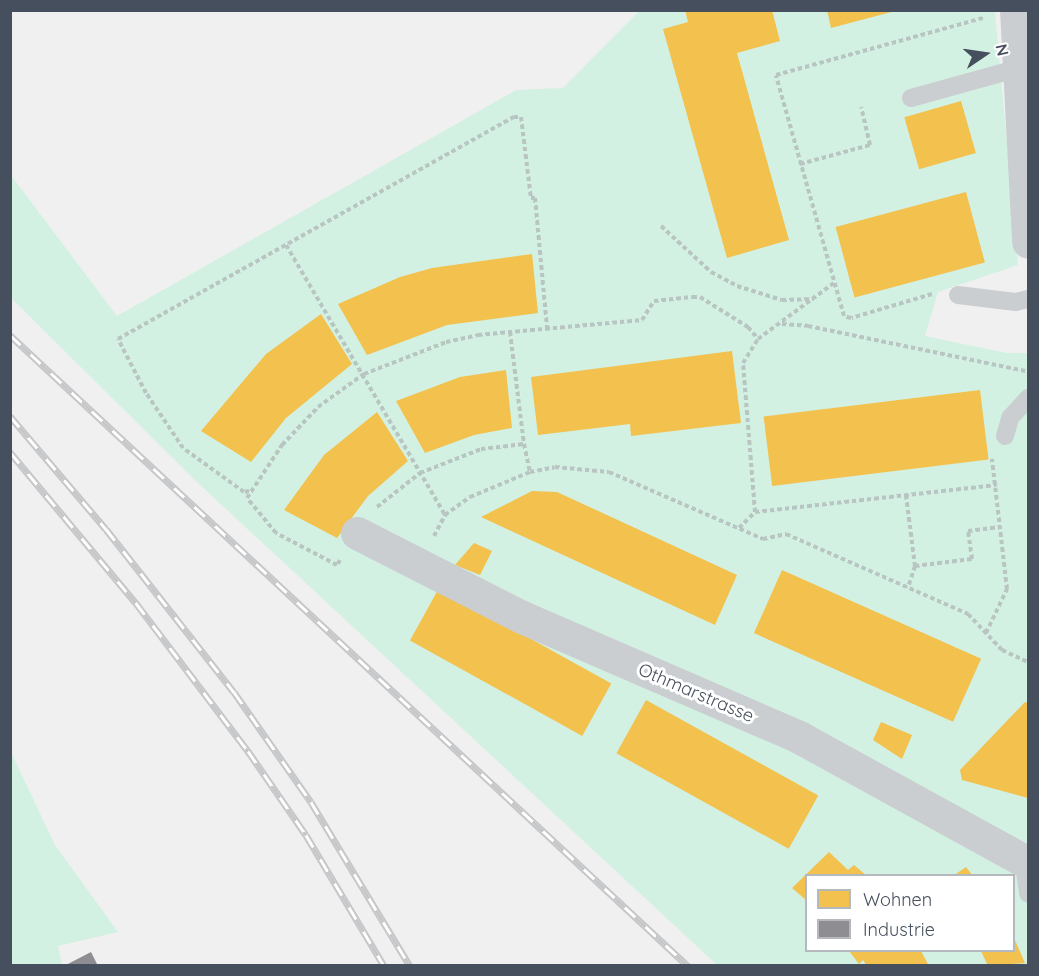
<!DOCTYPE html>
<style>
body{margin:0}
#map{position:relative;width:1039px;height:976px;overflow:hidden;background:#f0f0f0;font-family:Quicksand,sans-serif}
div>[style]{position:absolute}
.green>*{inset:0;background:#d3f1e2}
.homes>*{inset:0;background:#f2c14e;transform-origin:0 0}
.industry>*{inset:0;background:#8d8d92}
.path>*{height:4px;margin-top:-2px;transform-origin:0;background:repeating-linear-gradient(90deg,#b8c5c2 0 4.5px,transparent 0 7.5px)}
.lane>*{height:18px;margin:-9px;padding:0 9px;transform-origin:9px;border-radius:9px;background:#cbced1}
.street>*{height:33px;margin:-16.5px;padding:0 16.5px;transform-origin:16.5px;border-radius:16.5px;background:#cbced1}
.rail>*{height:7px;margin-top:-3.5px;transform-origin:0;background:repeating-linear-gradient(90deg,#fff 0 14px,#c6c7c9 0 28px);box-sizing:border-box;border-block:2px solid #c6c7c9}
span{translate:-50% -50%;white-space:nowrap;text-align:center;line-height:1.15;-webkit-text-stroke:6px #fff;paint-order:stroke}
.street-label{font-size:18px;color:#464f5d}
.frame{position:absolute;inset:0;border:12px solid #464f5d;pointer-events:none}
.legend{position:absolute;left:805px;top:874px;width:210px;height:78px;box-sizing:border-box;background:#fff;border:2px solid #b5b9be;margin:0;padding:8px 10px;list-style:none;font-size:18px;color:#464f5d}
.legend li{display:flex;align-items:center;gap:12px;height:30px}
.legend b{width:30px;border:2px solid #b5b9be}
.north{position:absolute;left:955px;top:24px;width:60px;height:60px;-webkit-text-stroke:4px #fff;paint-order:stroke;rotate:77deg;font-size:16px;font-weight:700;line-height:24px;text-align:center;color:#464f5d}
.north::after{content:'';display:block;margin:auto;width:21px;height:27px;background:#464f5d;clip-path:polygon(50% 0,100% 100%,50% 72%,0 100%)}
</style>
<div id="map">
<div class="green">
<i style="clip-path:polygon(evenodd,639px 11px,995px 11px,1018px 265px,938px 292px,925px 336px,1007px 353px,1028px 353px,1028px 965px,717px 965px,199px 484px,11px 298px,10px 174px,117px 316px,516px 90px,563px 88px,639px 11px,806px 876px,1014px 876px,1014px 950px,806px 950px,806px 876px)"></i>
<i style="clip-path:polygon(10px 750px,55px 845px,118px 932px,58px 946px,62px 965px,11px 965px)"></i>
</div>
<div class="homes">
<i style="clip-path:polygon(685px 10px,772px 10px,780px 41px,737px 53px,789px 240px,727px 258px,663px 29px,688px 22px)"></i>
<i style="clip-path:polygon(827px 10px,895px 10px,895px 11px,831px 28px)"></i>
<i style="left:961px;top:101px;width:54px;height:59px;rotate:74deg"></i>
<i style="left:966px;top:192px;width:73px;height:135px;rotate:75deg"></i>
<i style="clip-path:polygon(532px 254px,538px 313px,447px 325px,367px 355px,338px 304px,400px 277px,432px 268px)"></i>
<i style="clip-path:polygon(321px 314px,352px 364px,286px 418px,251px 462px,201px 431px,266px 354px)"></i>
<i style="clip-path:polygon(732px 351px,741px 423px,631px 436px,630px 424px,538px 435px,531px 377px)"></i>
<i style="clip-path:polygon(506px 370px,512px 428px,474px 435px,425px 453px,396px 401px,460px 377px)"></i>
<i style="left:980px;top:390px;width:70px;height:218px;rotate:83deg"></i>
<i style="clip-path:polygon(377px 412px,408px 461px,368px 496px,337px 538px,284px 510px,324px 455px)"></i>
<i style="clip-path:polygon(532px 491px,557px 492px,737px 575px,715px 625px,481px 517px)"></i>
<i style="clip-path:polygon(474px 543px,492px 551px,480px 575px,455px 565px)"></i>
<i style="left:782px;top:570px;width:218px;height:69px;rotate:24deg"></i>
<i style="left:439px;top:588px;width:197px;height:60px;rotate:29deg"></i>
<i style="left:646px;top:700px;width:197px;height:61px;rotate:29deg"></i>
<i style="clip-path:polygon(1025px 702px,1028px 703px,1028px 798px,962px 780px,960px 770px)"></i>
<i style="clip-path:polygon(881px 722px,912px 735px,902px 759px,873px 740px)"></i>
<i style="clip-path:polygon(829px 852px,848px 870px,854px 865px,867px 876px,806px 876px,806px 900px,792px 888px)"></i>
<i style="clip-path:polygon(966px 867px,973px 876px,953px 876px)"></i>
<i style="clip-path:polygon(1014px 938px,1025px 963px,988px 966px,981px 951px,1014px 951px)"></i>
<i style="clip-path:polygon(849px 951px,921px 951px,929px 966px,867px 966px,863px 960px,859px 964px)"></i>
</div>
<div class="industry">
<i style="clip-path:polygon(91px 952px,98px 966px,64px 966px)"></i>
</div>
<div class="path">
<i style="left:800px;top:164px;width:73px;rotate:-15.2deg"></i>
<i style="left:870px;top:145px;width:39px;rotate:-103deg"></i>
<i style="left:661px;top:226px;width:68px;rotate:42.6deg"></i>
<i style="left:711px;top:272px;width:30px;rotate:28deg"></i>
<i style="left:737px;top:286px;width:47px;rotate:17.3deg"></i>
<i style="left:782px;top:300px;width:31px;rotate:-2deg"></i>
<i style="left:286px;top:245px;width:313px;rotate:59.5deg"></i>
<i style="left:932px;top:294px;width:84px;rotate:163.5deg"></i>
<i style="left:851px;top:318px;width:7px;rotate:-164deg"></i>
<i style="left:844px;top:316px;width:250px;rotate:-105.8deg"></i>
<i style="left:776px;top:75px;width:215px;rotate:-15.4deg"></i>
<i style="left:782px;top:324px;width:26px;rotate:4deg"></i>
<i style="left:808px;top:326px;width:222px;rotate:11.7deg"></i>
<i style="left:510px;top:332px;width:113px;rotate:82.9deg"></i>
<i style="left:249px;top:491px;width:5px;rotate:169deg"></i>
<i style="left:244px;top:492px;width:75px;rotate:-144.2deg"></i>
<i style="left:183px;top:448px;width:66px;rotate:-123.9deg"></i>
<i style="left:146px;top:393px;width:61px;rotate:-117.4deg"></i>
<i style="left:118px;top:339px;width:454px;rotate:-29.3deg"></i>
<i style="left:514px;top:117px;width:7px"></i>
<i style="left:521px;top:117px;width:82px;rotate:83deg"></i>
<i style="left:531px;top:198px;width:4px"></i>
<i style="left:535px;top:198px;width:131px;rotate:84.7deg"></i>
<i style="left:906px;top:495px;width:72px;rotate:82.8deg"></i>
<i style="left:915px;top:566px;width:23px;rotate:108deg"></i>
<i style="left:377px;top:507px;width:55px;rotate:-38.3deg"></i>
<i style="left:420px;top:473px;width:66px;rotate:-21.5deg"></i>
<i style="left:481px;top:449px;width:43px;rotate:-6.6deg"></i>
<i style="left:524px;top:444px;width:29px;rotate:78deg"></i>
<i style="left:755px;top:512px;width:149px;rotate:-94.6deg"></i>
<i style="left:743px;top:363px;width:28px;rotate:-58deg"></i>
<i style="left:758px;top:339px;width:94px;rotate:-36.4deg"></i>
<i style="left:739px;top:528px;width:23px;rotate:-45deg"></i>
<i style="left:755px;top:512px;width:243px;rotate:-6.4deg"></i>
<i style="left:434px;top:536px;width:24px;rotate:-62deg"></i>
<i style="left:445px;top:515px;width:31px;rotate:-36deg"></i>
<i style="left:470px;top:497px;width:65px;rotate:-22.6deg"></i>
<i style="left:530px;top:472px;width:25px;rotate:-11deg"></i>
<i style="left:555px;top:467px;width:54px;rotate:5.3deg"></i>
<i style="left:609px;top:472px;width:168px;rotate:23.5deg"></i>
<i style="left:763px;top:539px;width:24px;rotate:-12deg"></i>
<i style="left:786px;top:534px;width:199px;rotate:23.7deg"></i>
<i style="left:968px;top:614px;width:50px;rotate:46.6deg"></i>
<i style="left:1002px;top:650px;width:29px;rotate:25deg"></i>
<i style="left:340px;top:560px;width:6px;rotate:121deg"></i>
<i style="left:337px;top:565px;width:69px;rotate:-152.3deg"></i>
<i style="left:276px;top:533px;width:45px;rotate:-129.6deg"></i>
<i style="left:247px;top:498px;width:64px;rotate:-56.6deg"></i>
<i style="left:282px;top:445px;width:52px;rotate:-46.5deg"></i>
<i style="left:318px;top:407px;width:57px;rotate:-35.7deg"></i>
<i style="left:364px;top:374px;width:88px;rotate:-21.3deg"></i>
<i style="left:446px;top:342px;width:33px;rotate:-12deg"></i>
<i style="left:478px;top:335px;width:165px;rotate:-5.2deg"></i>
<i style="left:642px;top:320px;width:22px;rotate:-58deg"></i>
<i style="left:654px;top:301px;width:38px;rotate:-6deg"></i>
<i style="left:692px;top:297px;width:8px"></i>
<i style="left:700px;top:297px;width:57px;rotate:32deg"></i>
<i style="left:748px;top:327px;width:16px;rotate:50deg"></i>
<i style="left:915px;top:566px;width:57px;rotate:-7deg"></i>
<i style="left:972px;top:559px;width:28px;rotate:-98deg"></i>
<i style="left:968px;top:531px;width:32px;rotate:-7deg"></i>
<i style="left:986px;top:633px;width:49px;rotate:-64.5deg"></i>
<i style="left:1007px;top:589px;width:131px;rotate:-96.6deg"></i>
</div>
<div class="lane">
<i style="left:911px;top:98px;width:112px;rotate:-15.5deg"></i>
<i style="left:958px;top:295px;width:58px;rotate:6.9deg"></i>
<i style="left:1016px;top:302px;width:12px;rotate:-14deg"></i>
<i style="left:1005px;top:436px;width:19px;rotate:-74deg"></i>
<i style="left:1010px;top:418px;width:27px;rotate:-48deg"></i>
<i style="left:1024px;top:864px;width:30px;rotate:82deg"></i>
</div>
<div class="street">
<i style="left:1016px;top:10px;width:232px;rotate:87deg"></i>
<i style="left:357px;top:533px;width:185px;rotate:27deg"></i>
<i style="left:522px;top:617px;width:302px;rotate:23.4deg"></i>
<i style="left:799px;top:737px;width:261px;rotate:28.8deg"></i>
</div>
<div class="rail">
<i style="left:10px;top:335px;width:926px;rotate:42.94deg"></i>
<i style="left:10px;top:416px;width:148px;rotate:49.7deg"></i>
<i style="left:106px;top:529px;width:207px;rotate:51.9deg"></i>
<i style="left:234px;top:692px;width:134px;rotate:55deg"></i>
<i style="left:311px;top:802px;width:192px;rotate:58.9deg"></i>
<i style="left:10px;top:452px;width:197px;rotate:50.2deg"></i>
<i style="left:136px;top:603px;width:186px;rotate:52.9deg"></i>
<i style="left:248px;top:751px;width:102px;rotate:55.4deg"></i>
<i style="left:306px;top:835px;width:152px;rotate:59.2deg"></i>
</div>
<div class="street-label">
<span style="left:696px;top:693px;rotate:23deg">Othmarstrasse</span>
</div>
<div class="frame"></div>
<ul class="legend">
<li><b style="height:16px;background:#f2c14e"></b>Wohnen</li>
<li><b style="height:16px;background:#8d8d92"></b>Industrie</li>
</ul>
<div class="north">N</div>
</div>
